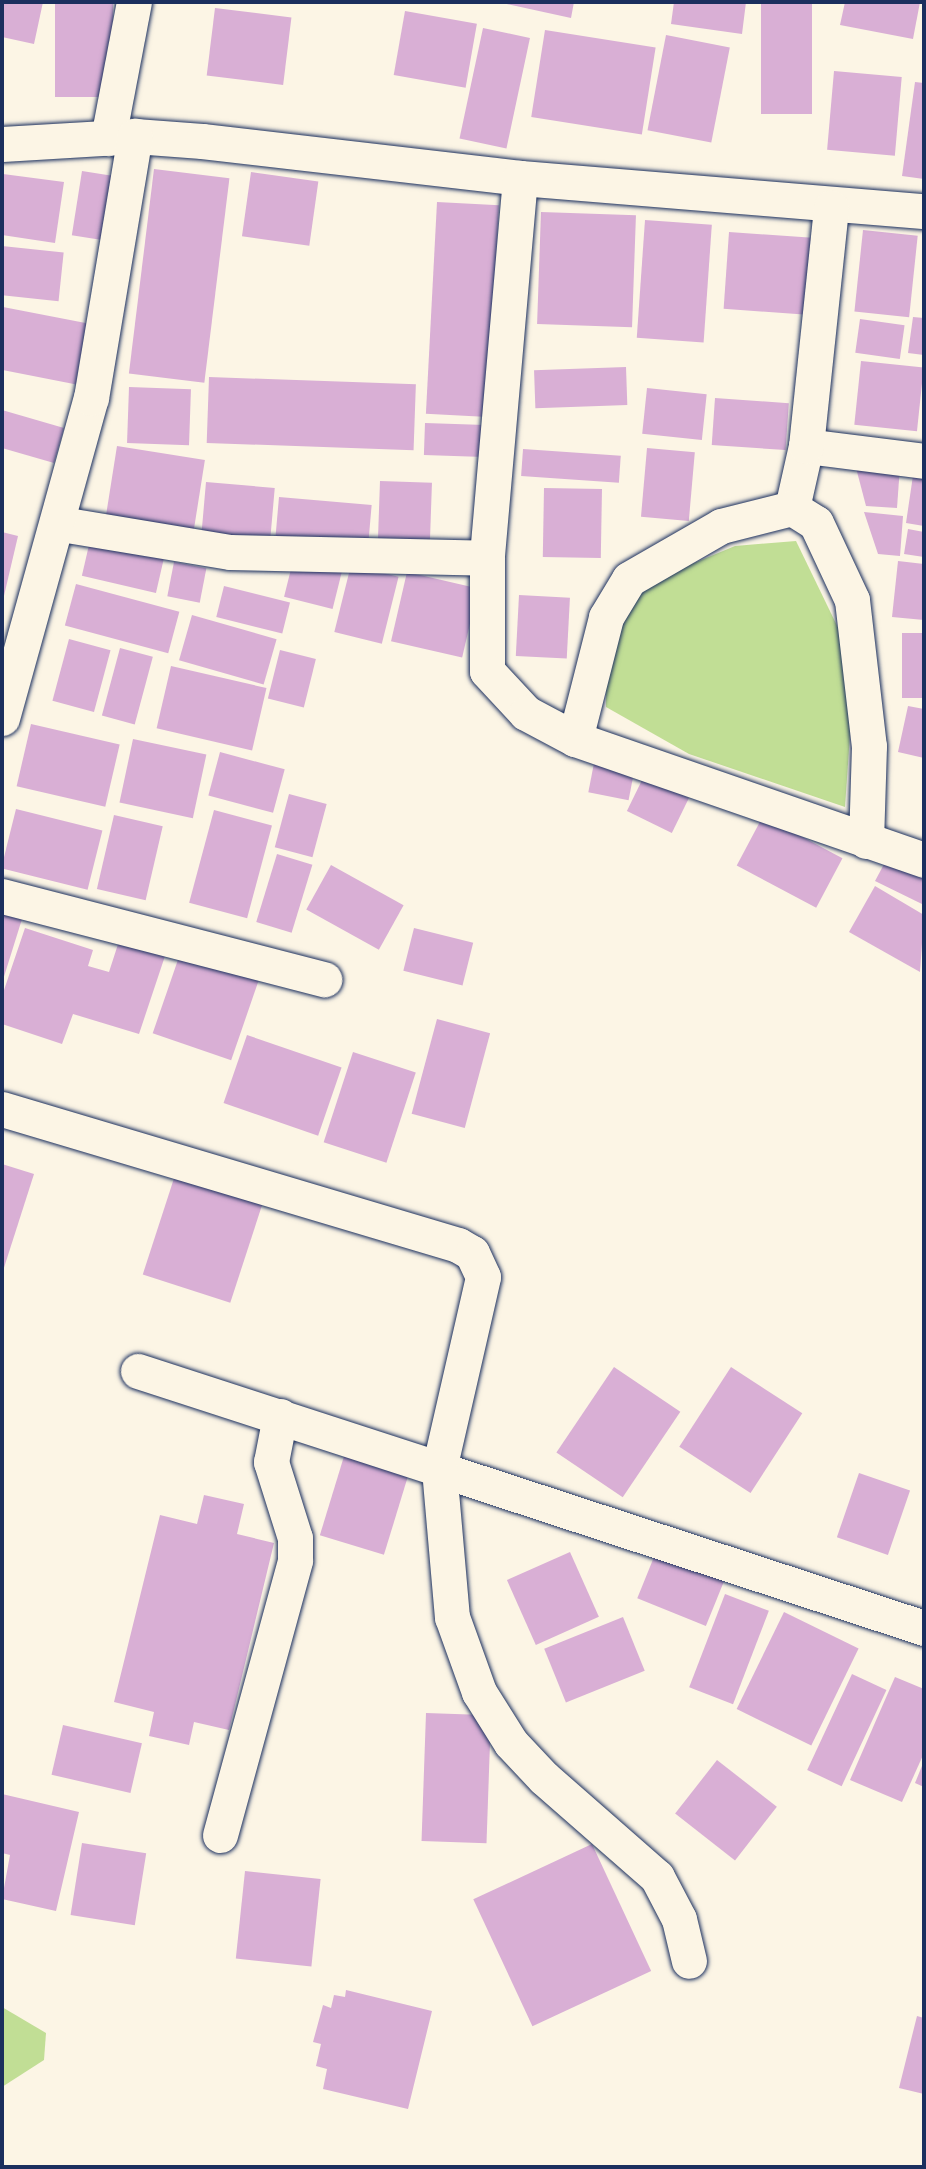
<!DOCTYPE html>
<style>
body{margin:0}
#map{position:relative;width:926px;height:2169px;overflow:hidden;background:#fcf5e5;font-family:"Balsamiq Sans",sans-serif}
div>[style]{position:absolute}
.green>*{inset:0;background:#c1de95}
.building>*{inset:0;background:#d9afd5;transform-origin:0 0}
.roads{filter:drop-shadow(0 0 2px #1b2f5e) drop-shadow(0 0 2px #1b2f5e)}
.street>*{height:35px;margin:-17.5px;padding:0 17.5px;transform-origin:17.5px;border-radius:17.5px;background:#fcf5e5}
span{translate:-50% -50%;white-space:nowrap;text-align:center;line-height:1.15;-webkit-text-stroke:7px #fcf5e5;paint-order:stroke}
.frame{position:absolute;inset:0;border:4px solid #1b2f5e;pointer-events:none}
</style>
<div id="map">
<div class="green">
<i style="clip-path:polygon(796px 541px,843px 638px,852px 706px,845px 807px,689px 754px,606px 707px,606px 657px,629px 590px,735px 546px)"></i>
<i style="clip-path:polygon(2px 2007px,46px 2033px,44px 2060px,2px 2087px)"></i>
</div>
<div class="building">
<i style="clip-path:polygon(2px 2px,43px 2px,34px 44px,2px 37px)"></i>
<i style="left:55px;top:2px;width:58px;height:95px"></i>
<i style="clip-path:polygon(498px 2px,574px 2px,571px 18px)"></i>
<i style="clip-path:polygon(674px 2px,746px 2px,742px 34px,671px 24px)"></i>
<i style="left:761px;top:2px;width:51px;height:112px"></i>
<i style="clip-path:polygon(845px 2px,920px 2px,913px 39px,840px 25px)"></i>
<i style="left:215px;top:8px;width:77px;height:68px;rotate:7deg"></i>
<i style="left:405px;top:11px;width:73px;height:65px;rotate:10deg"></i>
<i style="left:483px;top:28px;width:48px;height:113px;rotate:12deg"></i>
<i style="left:545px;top:30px;width:112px;height:88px;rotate:9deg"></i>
<i style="left:666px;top:35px;width:65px;height:97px;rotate:11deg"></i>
<i style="left:834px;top:71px;width:68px;height:79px;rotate:5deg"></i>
<i style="clip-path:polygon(915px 82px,924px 83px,924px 179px,902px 176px)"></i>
<i style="left:154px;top:169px;width:76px;height:206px;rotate:7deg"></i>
<i style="left:82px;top:171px;width:32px;height:65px;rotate:9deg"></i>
<i style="left:251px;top:172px;width:68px;height:65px;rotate:8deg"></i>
<i style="clip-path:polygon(3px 174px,64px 182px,55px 243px,2px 235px)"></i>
<i style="left:437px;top:202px;width:62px;height:212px;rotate:3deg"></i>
<i style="left:541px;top:212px;width:95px;height:112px;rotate:2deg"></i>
<i style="left:645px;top:220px;width:67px;height:118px;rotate:4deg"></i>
<i style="left:863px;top:230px;width:55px;height:82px;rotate:6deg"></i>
<i style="left:729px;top:232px;width:87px;height:77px;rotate:4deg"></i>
<i style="left:2px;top:246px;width:62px;height:49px;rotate:6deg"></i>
<i style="left:3px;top:307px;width:92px;height:62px;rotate:11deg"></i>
<i style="clip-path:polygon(913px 317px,924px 318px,924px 355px,908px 353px)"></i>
<i style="left:860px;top:319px;width:45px;height:34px;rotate:8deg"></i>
<i style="left:861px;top:361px;width:63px;height:64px;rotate:6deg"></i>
<i style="left:626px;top:367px;width:38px;height:92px;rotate:88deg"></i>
<i style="left:209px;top:377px;width:207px;height:66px;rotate:2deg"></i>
<i style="left:129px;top:387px;width:62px;height:56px;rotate:2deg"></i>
<i style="left:647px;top:388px;width:60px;height:46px;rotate:6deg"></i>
<i style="left:715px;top:398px;width:74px;height:47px;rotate:4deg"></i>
<i style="clip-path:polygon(2px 410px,64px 428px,54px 463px,2px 448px)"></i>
<i style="left:425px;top:423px;width:60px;height:32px;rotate:2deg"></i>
<i style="left:117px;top:446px;width:89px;height:73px;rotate:9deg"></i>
<i style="left:647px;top:448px;width:48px;height:69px;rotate:5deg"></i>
<i style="left:523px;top:449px;width:98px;height:27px;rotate:4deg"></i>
<i style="clip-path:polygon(915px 462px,924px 463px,924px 526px,906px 523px)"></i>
<i style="clip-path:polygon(855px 464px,900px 466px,897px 508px,866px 506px)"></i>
<i style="left:380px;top:481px;width:52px;height:65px;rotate:2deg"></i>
<i style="left:206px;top:482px;width:69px;height:54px;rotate:5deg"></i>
<i style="left:544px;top:488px;width:58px;height:69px;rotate:1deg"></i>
<i style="left:279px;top:497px;width:93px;height:42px;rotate:5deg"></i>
<i style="clip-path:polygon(864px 512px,903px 516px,900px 556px,878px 554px)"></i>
<i style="clip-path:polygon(908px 529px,924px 532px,924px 557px,904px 554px)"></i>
<i style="clip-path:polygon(2px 532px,18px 536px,3px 600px,2px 600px)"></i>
<i style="left:92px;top:532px;width:76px;height:45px;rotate:13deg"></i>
<i style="left:294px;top:557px;width:50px;height:41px;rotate:14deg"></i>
<i style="clip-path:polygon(898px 561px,924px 564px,924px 620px,892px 617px)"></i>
<i style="left:174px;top:562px;width:33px;height:35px;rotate:11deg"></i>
<i style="left:351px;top:565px;width:49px;height:69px;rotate:14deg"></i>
<i style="left:407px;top:572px;width:73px;height:71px;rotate:13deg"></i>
<i style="left:76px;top:584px;width:107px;height:43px;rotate:15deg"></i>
<i style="left:224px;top:586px;width:68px;height:32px;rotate:14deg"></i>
<i style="left:519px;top:595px;width:51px;height:61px;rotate:3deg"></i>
<i style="left:192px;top:615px;width:88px;height:47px;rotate:16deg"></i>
<i style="left:902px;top:633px;width:22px;height:65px"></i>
<i style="left:69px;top:639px;width:43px;height:64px;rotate:15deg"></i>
<i style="left:120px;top:648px;width:34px;height:70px;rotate:15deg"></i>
<i style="left:280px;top:650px;width:37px;height:50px;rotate:14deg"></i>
<i style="left:171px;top:666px;width:98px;height:64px;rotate:13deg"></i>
<i style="clip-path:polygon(908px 706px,924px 709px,924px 758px,898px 752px)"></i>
<i style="left:31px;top:724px;width:91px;height:64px;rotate:13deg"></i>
<i style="left:133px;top:739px;width:75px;height:65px;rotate:12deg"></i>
<i style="left:220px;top:752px;width:67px;height:45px;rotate:15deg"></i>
<i style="left:595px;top:758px;width:41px;height:35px;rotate:11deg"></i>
<i style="left:644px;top:776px;width:50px;height:39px;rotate:26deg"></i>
<i style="left:289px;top:794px;width:39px;height:55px;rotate:15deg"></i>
<i style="left:16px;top:809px;width:89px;height:61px;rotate:14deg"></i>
<i style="left:214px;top:810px;width:60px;height:96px;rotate:15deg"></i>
<i style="left:114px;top:815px;width:50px;height:76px;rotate:13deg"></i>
<i style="left:763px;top:816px;width:90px;height:56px;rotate:28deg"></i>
<i style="clip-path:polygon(890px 853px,924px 869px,924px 905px,875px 881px)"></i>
<i style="left:277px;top:854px;width:37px;height:71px;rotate:17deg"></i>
<i style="left:331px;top:865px;width:83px;height:51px;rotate:29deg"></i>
<i style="clip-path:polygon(875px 886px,924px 915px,920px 972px,849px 932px)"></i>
<i style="clip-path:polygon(2px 913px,22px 919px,2px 983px)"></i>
<i style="clip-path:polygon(25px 928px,93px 950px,88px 966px,109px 972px,120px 938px,166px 953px,139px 1034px,73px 1014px,62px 1044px,2px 1024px,2px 996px)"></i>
<i style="left:414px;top:928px;width:61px;height:44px;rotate:14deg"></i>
<i style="left:181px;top:951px;width:83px;height:87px;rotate:19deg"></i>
<i style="left:437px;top:1019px;width:55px;height:98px;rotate:15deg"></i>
<i style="left:247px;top:1035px;width:100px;height:72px;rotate:19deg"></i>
<i style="left:353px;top:1052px;width:66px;height:95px;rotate:18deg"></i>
<i style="clip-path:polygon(2px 1164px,34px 1174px,2px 1274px)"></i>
<i style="left:178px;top:1166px;width:92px;height:114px;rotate:18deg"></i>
<i style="left:614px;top:1367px;width:80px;height:103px;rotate:34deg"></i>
<i style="left:731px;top:1367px;width:85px;height:95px;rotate:33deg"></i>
<i style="left:345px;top:1453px;width:67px;height:86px;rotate:17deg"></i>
<i style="left:859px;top:1473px;width:54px;height:68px;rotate:19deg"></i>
<i style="clip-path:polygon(204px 1495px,244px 1504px,237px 1534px,274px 1543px,229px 1730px,194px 1722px,189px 1745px,149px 1736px,154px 1712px,114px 1702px,160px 1515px,197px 1524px)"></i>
<i style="left:570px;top:1552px;width:71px;height:69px;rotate:66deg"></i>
<i style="left:656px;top:1552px;width:74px;height:50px;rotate:22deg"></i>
<i style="left:725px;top:1594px;width:47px;height:100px;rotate:21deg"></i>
<i style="left:784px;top:1612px;width:83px;height:108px;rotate:26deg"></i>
<i style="left:623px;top:1617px;width:58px;height:85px;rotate:68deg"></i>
<i style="left:852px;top:1674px;width:38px;height:106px;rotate:25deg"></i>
<i style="clip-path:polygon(895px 1677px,924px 1689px,924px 1753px,902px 1802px,850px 1780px)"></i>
<i style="left:426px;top:1713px;width:65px;height:128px;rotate:2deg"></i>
<i style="left:63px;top:1725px;width:81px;height:51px;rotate:13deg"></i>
<i style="left:717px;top:1760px;width:76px;height:68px;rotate:38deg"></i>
<i style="clip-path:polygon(924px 1761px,924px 1787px,915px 1783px)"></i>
<i style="clip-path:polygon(2px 1794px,79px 1812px,56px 1911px,2px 1899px,10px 1855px,2px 1853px)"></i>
<i style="left:82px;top:1843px;width:65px;height:73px;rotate:9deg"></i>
<i style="left:592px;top:1844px;width:140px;height:131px;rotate:65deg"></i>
<i style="left:245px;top:1871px;width:76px;height:88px;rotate:6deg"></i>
<i style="clip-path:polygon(346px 1990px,432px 2011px,408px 2109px,323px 2089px,327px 2069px,316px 2066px,321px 2044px,313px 2042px,323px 2005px,331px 2008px,334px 1995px,345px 1997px)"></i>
<i style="clip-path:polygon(917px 2016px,924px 2018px,924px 2094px,899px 2088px)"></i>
</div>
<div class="roads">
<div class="street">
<i style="left:108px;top:138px;width:138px;rotate:-79.2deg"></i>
<i style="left:2px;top:144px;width:133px;rotate:-3.4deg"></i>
<i style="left:135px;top:136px;width:67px;rotate:4.3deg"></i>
<i style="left:202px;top:141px;width:320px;rotate:6.6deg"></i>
<i style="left:520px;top:178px;width:405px;rotate:4.7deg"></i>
<i style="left:520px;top:178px;width:381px;rotate:95deg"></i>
<i style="left:487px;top:558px;width:113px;rotate:90deg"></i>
<i style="left:487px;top:671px;width:57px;rotate:47.1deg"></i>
<i style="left:526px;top:713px;width:55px;rotate:28deg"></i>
<i style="left:575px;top:739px;width:369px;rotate:19.1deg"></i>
<i style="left:806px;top:446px;width:119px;rotate:7.2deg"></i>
<i style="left:792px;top:508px;width:64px;rotate:-77.3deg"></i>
<i style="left:806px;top:446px;width:240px;rotate:-84deg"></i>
<i style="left:61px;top:524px;width:171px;rotate:9.4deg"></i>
<i style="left:230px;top:552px;width:257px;rotate:1.3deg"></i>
<i style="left:2px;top:718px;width:332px;rotate:-74.5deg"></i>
<i style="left:91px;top:398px;width:266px;rotate:-80.5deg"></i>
<i style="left:575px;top:739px;width:126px;rotate:-75.7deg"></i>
<i style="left:606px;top:617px;width:44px;rotate:-58.8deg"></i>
<i style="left:629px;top:579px;width:106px;rotate:-29.9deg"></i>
<i style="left:721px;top:526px;width:73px;rotate:-14.2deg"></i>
<i style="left:792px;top:508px;width:28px;rotate:32deg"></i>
<i style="left:816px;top:523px;width:85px;rotate:64.9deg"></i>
<i style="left:852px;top:600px;width:147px;rotate:83.4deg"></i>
<i style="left:869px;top:746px;width:95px;rotate:91.8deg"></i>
<i style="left:2px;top:896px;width:333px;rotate:14.5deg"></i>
<i style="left:2px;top:1109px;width:476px;rotate:16.6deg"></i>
<i style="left:458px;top:1245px;width:16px;rotate:30deg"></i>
<i style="left:472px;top:1253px;width:26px;rotate:65deg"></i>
<i style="left:483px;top:1277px;width:197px;rotate:102.9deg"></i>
<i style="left:439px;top:1469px;width:510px;rotate:18.15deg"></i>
<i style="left:138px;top:1371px;width:317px;rotate:18deg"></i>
<i style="left:439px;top:1469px;width:149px;rotate:85deg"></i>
<i style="left:452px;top:1617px;width:80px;rotate:70.2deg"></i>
<i style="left:479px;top:1692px;width:60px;rotate:57.9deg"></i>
<i style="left:511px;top:1743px;width:48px;rotate:46.7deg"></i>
<i style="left:544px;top:1778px;width:150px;rotate:41.2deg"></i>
<i style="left:657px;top:1877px;width:47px;rotate:62.4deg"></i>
<i style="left:679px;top:1919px;width:43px;rotate:76.6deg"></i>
<i style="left:220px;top:1835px;width:285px;rotate:-74.7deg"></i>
<i style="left:295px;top:1560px;width:22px;rotate:-90deg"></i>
<i style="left:295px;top:1538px;width:80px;rotate:-107.5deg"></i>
<i style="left:271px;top:1462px;width:47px;rotate:-78.9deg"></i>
</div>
</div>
<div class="frame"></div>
</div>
